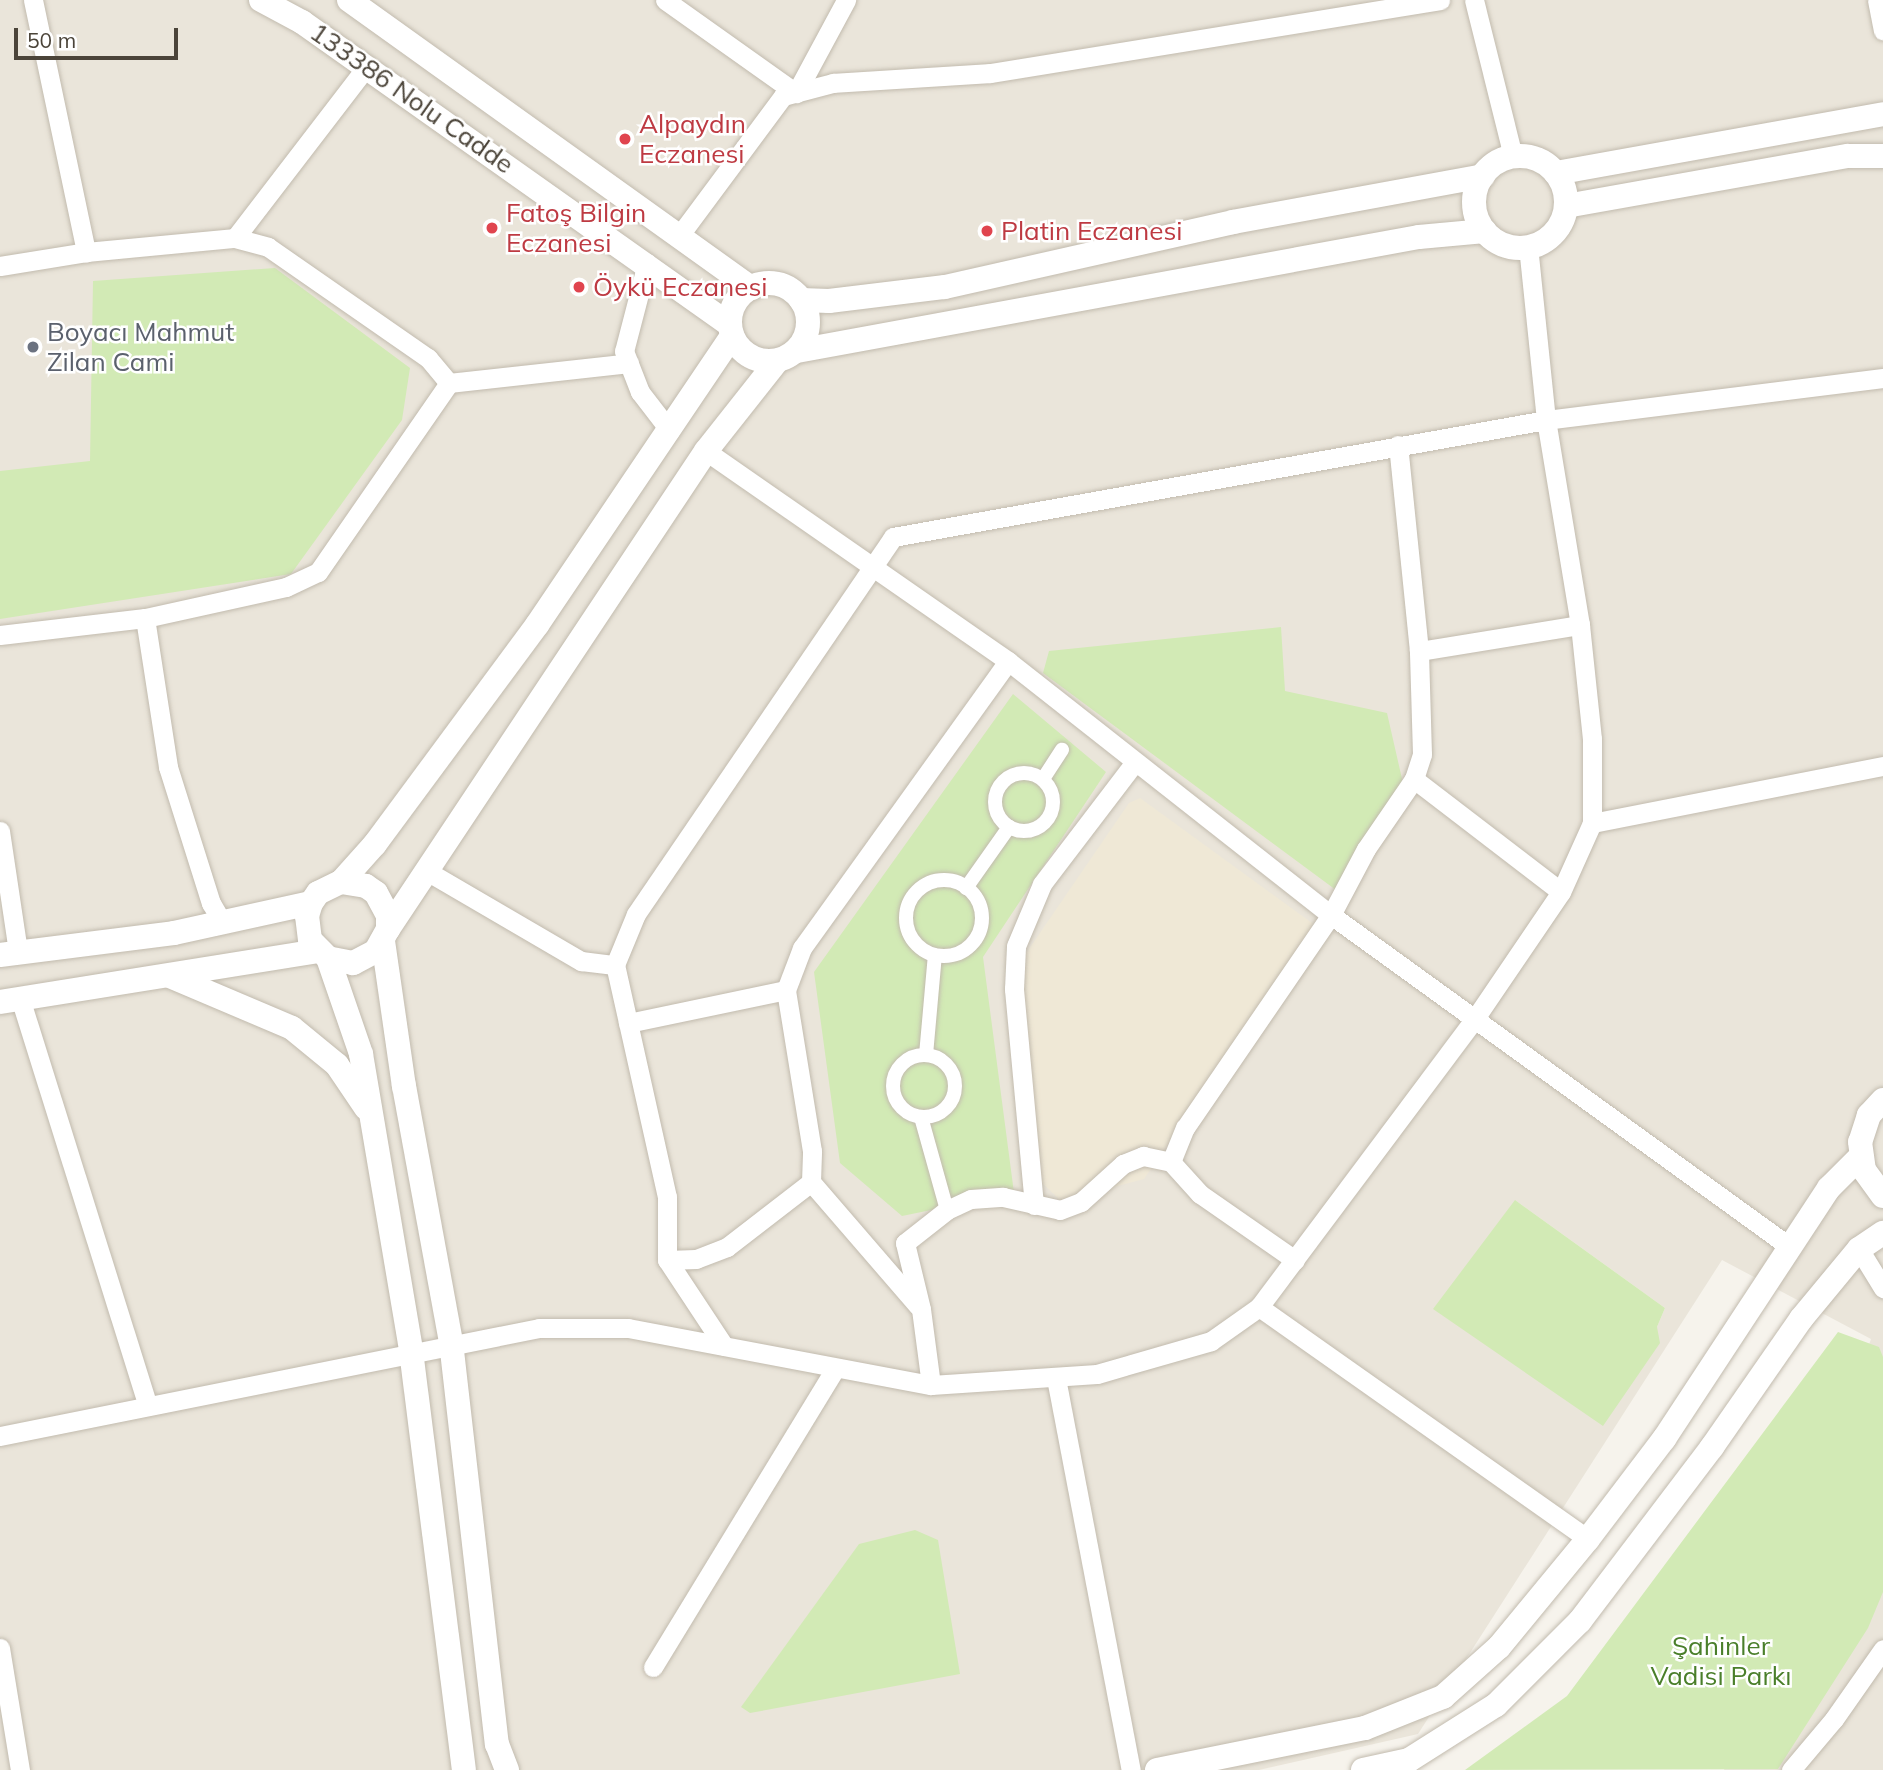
<!DOCTYPE html>
<meta charset="utf-8">
<style>
body{margin:0}
#map{position:relative;width:1883px;height:1770px;overflow:hidden;background:#f6f3ec;font-family:Mulish,sans-serif}
div>[style]{position:absolute}
.residential>*{inset:0;background:#eae5da}
.education>*{inset:0;background:#efe8d6}
.green>*{inset:0;background:#d2eab5}
.roads{filter:drop-shadow(0 0 2px #c2bbae) drop-shadow(0 0 2px #c2bbae)}
.pedestrian>*{height:14px;margin:-7px;padding:0 7px;transform-origin:7px;border-radius:7px;background:#fff}
.pedestrian>.ring{margin:-7px;padding:0;box-sizing:content-box;background:none;border:14px solid #fff;border-radius:50%}
.minor>*{height:19px;margin:-9.5px;padding:0 9.5px;transform-origin:9.5px;border-radius:9.5px;background:#fff}
.tertiary>*{height:24px;margin:-12px;padding:0 12px;transform-origin:12px;border-radius:12px;background:#fff}
.tertiary>.ring{margin:-12px;padding:0;box-sizing:content-box;background:none;border:24px solid #fff;border-radius:50%}
.dots>*{width:19px;height:19px;translate:-50% -50%;box-sizing:border-box;border:4px solid #fff;border-radius:50%}
span{translate:-50% -50%;white-space:nowrap;text-align:center;line-height:1.15;-webkit-text-stroke:5px #fff;paint-order:stroke}
.street-label{font-size:26px;color:#4b4439}
.health-label{font-size:26px;color:#be3a42}
.left{translate:0 -50%;text-align:left}
.worship-label{font-size:26px;color:#5b616d}
.park-label{font-size:26px;color:#4a7f2a}
.scale{position:absolute;left:14px;top:28px;width:164px;height:32px;box-sizing:border-box;border:4px solid #4b4439;border-top:0;padding-left:9px;font-size:21px;line-height:24px;white-space:nowrap;color:#4b4439;-webkit-text-stroke:5px #fff;paint-order:stroke}
</style>
<div id="map">
<div class="residential">
<i style="clip-path:polygon(evenodd,0 0,1883px 0,1883px 1770px,1724px 1770px,1871px 1339px,1722px 1260px,1418px 1734px,1259px 1770px,0 1770px,0 0,1515px 1200px,1665px 1308px,1657px 1327px,1515px 1200px)"></i>
</div>
<div class="education">
<i style="clip-path:polygon(1140px 798px,1312px 923px,1311px 938px,1144px 1179px,1061px 1201px,1039px 1180px,1018px 965px,1129px 803px)"></i>
</div>
<div class="green">
<i style="clip-path:polygon(275px 268px,410px 368px,402px 420px,291px 574px,0 619px,0 471px,90px 461px,93px 281px)"></i>
<i style="clip-path:polygon(1281px 627px,1285px 691px,1387px 713px,1405px 792px,1340px 893px,1043px 673px,1049px 651px)"></i>
<i style="clip-path:polygon(1013px 694px,1106px 772px,983px 957px,1014px 1193px,902px 1216px,840px 1163px,814px 972px)"></i>
<i style="clip-path:polygon(1515px 1200px,1665px 1308px,1657px 1327px,1660px 1343px,1603px 1426px,1433px 1309px)"></i>
<i style="clip-path:polygon(1838px 1332px,1879px 1347px,1883px 1357px,1883px 1592px,1868px 1628px,1778px 1769px,1465px 1770px,1567px 1696px)"></i>
<i style="clip-path:polygon(915px 1530px,938px 1540px,960px 1674px,750px 1713px,741px 1707px,859px 1544px)"></i>
</div>
<div class="roads">
<div class="pedestrian">
<i class="ring" style="left:995px;top:773px;width:44px;height:44px"></i>
<i style="left:1043px;top:779px;width:35px;rotate:-57deg"></i>
<i class="ring" style="left:906px;top:880px;width:62px;height:62px"></i>
<i style="left:966px;top:888px;width:75px;rotate:-54.8deg"></i>
<i class="ring" style="left:893px;top:1055px;width:48px;height:48px"></i>
<i style="left:926px;top:1055px;width:100px;rotate:-84.9deg"></i>
<i style="left:921px;top:1117px;width:97px;rotate:74.4deg"></i>
</div>
<div class="minor">
<i style="left:33px;top:0;width:258px;rotate:78.1deg"></i>
<i style="left:665px;top:0;width:161px;rotate:35.4deg"></i>
<i style="left:796px;top:93px;width:106px;rotate:-61.7deg"></i>
<i style="left:1474px;top:0;width:162px;rotate:76deg"></i>
<i style="left:1877px;top:0;width:31px;rotate:79deg"></i>
<i style="left:679px;top:236px;width:174px;rotate:-53.4deg"></i>
<i style="left:783px;top:96px;width:52px;rotate:-14.6deg"></i>
<i style="left:833px;top:83px;width:157px;rotate:-3.6deg"></i>
<i style="left:990px;top:73px;width:456px;rotate:-9.2deg"></i>
<i style="left:235px;top:238px;width:215px;rotate:-52.5deg"></i>
<i style="left:647px;top:263px;width:91px;rotate:104.6deg"></i>
<i style="left:624px;top:351px;width:44px;rotate:68.7deg"></i>
<i style="left:640px;top:392px;width:49px;rotate:52.4deg"></i>
<i style="left:0;top:266px;width:87px;rotate:-9.2deg"></i>
<i style="left:86px;top:252px;width:150px;rotate:-5.4deg"></i>
<i style="left:235px;top:238px;width:34px;rotate:15deg"></i>
<i style="left:268px;top:247px;width:195px;rotate:34.8deg"></i>
<i style="left:428px;top:358px;width:33px;rotate:50deg"></i>
<i style="left:449px;top:383px;width:230px;rotate:124.7deg"></i>
<i style="left:318px;top:572px;width:35px;rotate:155deg"></i>
<i style="left:286px;top:587px;width:144px;rotate:167.6deg"></i>
<i style="left:145px;top:618px;width:146px;rotate:173.3deg"></i>
<i style="left:449px;top:383px;width:181px;rotate:-6.3deg"></i>
<i style="left:706px;top:451px;width:368px;rotate:34.8deg"></i>
<i style="left:1008px;top:661px;width:411px;rotate:38.2deg"></i>
<i style="left:1331px;top:915px;width:566px;rotate:35.88deg"></i>
<i style="left:145px;top:618px;width:151px;rotate:81.2deg"></i>
<i style="left:168px;top:767px;width:143px;rotate:72.5deg"></i>
<i style="left:211px;top:903px;width:22px;rotate:60deg"></i>
<i style="left:1419px;top:651px;width:163px;rotate:-9.2deg"></i>
<i style="left:1414px;top:779px;width:185px;rotate:37.5deg"></i>
<i style="left:1592px;top:823px;width:297px;rotate:-11.1deg"></i>
<i style="left:0;top:831px;width:122px;rotate:81.5deg"></i>
<i style="left:425px;top:870px;width:181px;rotate:30.3deg"></i>
<i style="left:581px;top:961px;width:34px;rotate:7deg"></i>
<i style="left:20px;top:998px;width:425px;rotate:72.6deg"></i>
<i style="left:628px;top:1023px;width:161px;rotate:-11.8deg"></i>
<i style="left:811px;top:1182px;width:164px;rotate:49.2deg"></i>
<i style="left:1034px;top:1205px;width:217px;rotate:-95.3deg"></i>
<i style="left:1014px;top:989px;width:43px;rotate:-87.3deg"></i>
<i style="left:1016px;top:946px;width:67px;rotate:-67.2deg"></i>
<i style="left:1042px;top:884px;width:153px;rotate:-52.7deg"></i>
<i style="left:1859px;top:1249px;width:46px;rotate:58.4deg"></i>
<i style="left:667px;top:1260px;width:29px;rotate:-2deg"></i>
<i style="left:696px;top:1259px;width:33px;rotate:-21deg"></i>
<i style="left:727px;top:1247px;width:106px;rotate:-37.7deg"></i>
<i style="left:811px;top:1182px;width:31px;rotate:-88deg"></i>
<i style="left:812px;top:1151px;width:163px;rotate:-99.2deg"></i>
<i style="left:786px;top:990px;width:45px;rotate:-69.1deg"></i>
<i style="left:802px;top:948px;width:353px;rotate:-54.3deg"></i>
<i style="left:1295px;top:1260px;width:116px;rotate:-145.2deg"></i>
<i style="left:1200px;top:1194px;width:43px;rotate:-132.2deg"></i>
<i style="left:1171px;top:1162px;width:37px;rotate:-68deg"></i>
<i style="left:1185px;top:1128px;width:258px;rotate:-55.6deg"></i>
<i style="left:1331px;top:915px;width:75px;rotate:-62.1deg"></i>
<i style="left:1366px;top:849px;width:85px;rotate:-55.6deg"></i>
<i style="left:1414px;top:779px;width:26px;rotate:-72deg"></i>
<i style="left:1422px;top:754px;width:103px;rotate:-91.7deg"></i>
<i style="left:1419px;top:651px;width:207px;rotate:-95.8deg"></i>
<i style="left:1259px;top:1307px;width:403px;rotate:35.2deg"></i>
<i style="left:724px;top:1346px;width:103px;rotate:-123.5deg"></i>
<i style="left:667px;top:1260px;width:63px;rotate:-90deg"></i>
<i style="left:667px;top:1197px;width:238px;rotate:-102.6deg"></i>
<i style="left:615px;top:965px;width:55px;rotate:-67.6deg"></i>
<i style="left:636px;top:914px;width:456px;rotate:-55.7deg"></i>
<i style="left:893px;top:537px;width:663px;rotate:-10.16deg"></i>
<i style="left:1546px;top:420px;width:340px;rotate:-7.1deg"></i>
<i style="left:1056px;top:1378px;width:399px;rotate:79.2deg"></i>
<i style="left:931px;top:1385px;width:77px;rotate:-97.5deg"></i>
<i style="left:921px;top:1309px;width:68px;rotate:-103.6deg"></i>
<i style="left:905px;top:1243px;width:53px;rotate:-38.2deg"></i>
<i style="left:947px;top:1210px;width:26px;rotate:-25deg"></i>
<i style="left:971px;top:1199px;width:32px;rotate:-4deg"></i>
<i style="left:1003px;top:1197px;width:58px;rotate:12.8deg"></i>
<i style="left:1060px;top:1210px;width:22px;rotate:-21deg"></i>
<i style="left:1081px;top:1202px;width:57px;rotate:-42.1deg"></i>
<i style="left:1123px;top:1164px;width:22px;rotate:-22deg"></i>
<i style="left:1143px;top:1156px;width:29px;rotate:12deg"></i>
<i style="left:0;top:1436px;width:550px;rotate:-11.33deg"></i>
<i style="left:539px;top:1328px;width:89px"></i>
<i style="left:628px;top:1328px;width:308px;rotate:10.7deg"></i>
<i style="left:931px;top:1385px;width:166px;rotate:-3.8deg"></i>
<i style="left:1097px;top:1374px;width:119px;rotate:-16.1deg"></i>
<i style="left:1211px;top:1341px;width:59px;rotate:-35.3deg"></i>
<i style="left:1259px;top:1307px;width:362px;rotate:-53.2deg"></i>
<i style="left:1476px;top:1017px;width:151px;rotate:-55.8deg"></i>
<i style="left:1561px;top:892px;width:76px;rotate:-65.8deg"></i>
<i style="left:1592px;top:823px;width:84px;rotate:-90deg"></i>
<i style="left:1592px;top:739px;width:115px;rotate:-96deg"></i>
<i style="left:1580px;top:625px;width:208px;rotate:-99.4deg"></i>
<i style="left:1546px;top:420px;width:174px;rotate:-95.9deg"></i>
<i style="left:0;top:1648px;width:124px;rotate:80.7deg"></i>
<i style="left:653px;top:1667px;width:349px;rotate:-58.6deg"></i>
<i style="left:1791px;top:1770px;width:67px;rotate:-49.9deg"></i>
<i style="left:1834px;top:1719px;width:85px;rotate:-55deg"></i>
</div>
<div class="tertiary">
<i style="left:261px;top:0;width:47px;rotate:28.2deg"></i>
<i style="left:302px;top:22px;width:524px;rotate:35.3deg"></i>
<i style="left:349px;top:0;width:495px;rotate:35.6deg"></i>
<i class="ring" style="left:1474px;top:156px;width:68px;height:68px"></i>
<i style="left:1556px;top:173px;width:332px;rotate:-10.2deg"></i>
<i style="left:1566px;top:206px;width:286px;rotate:-10.1deg"></i>
<i style="left:1848px;top:156px;width:35px"></i>
<i class="ring" style="left:730px;top:283px;width:54px;height:54px"></i>
<i style="left:801px;top:300px;width:28px;rotate:2deg"></i>
<i style="left:829px;top:301px;width:117px;rotate:-6.9deg"></i>
<i style="left:945px;top:287px;width:295px;rotate:-12.7deg"></i>
<i style="left:1233px;top:222px;width:254px;rotate:-10.4deg"></i>
<i style="left:797px;top:351px;width:632px;rotate:-10.39deg"></i>
<i style="left:1419px;top:237px;width:66px;rotate:-5.2deg"></i>
<i style="left:341px;top:882px;width:25px;rotate:9deg"></i>
<i style="left:366px;top:886px;width:12px;rotate:35deg"></i>
<i style="left:376px;top:893px;width:26px;rotate:62deg"></i>
<i style="left:388px;top:916px;width:13px;rotate:90deg"></i>
<i style="left:388px;top:929px;width:25px;rotate:119deg"></i>
<i style="left:376px;top:951px;width:26px;rotate:152deg"></i>
<i style="left:353px;top:963px;width:25px;rotate:-169deg"></i>
<i style="left:328px;top:958px;width:25px;rotate:-135deg"></i>
<i style="left:310px;top:940px;width:24px;rotate:-97deg"></i>
<i style="left:307px;top:916px;width:14px;rotate:-73deg"></i>
<i style="left:311px;top:903px;width:12px;rotate:-55deg"></i>
<i style="left:318px;top:893px;width:25px;rotate:-26deg"></i>
<i style="left:341px;top:882px;width:51px;rotate:-48.2deg"></i>
<i style="left:375px;top:844px;width:272px;rotate:-53.5deg"></i>
<i style="left:537px;top:625px;width:349px;rotate:-56deg"></i>
<i style="left:388px;top:929px;width:574px;rotate:-56.37deg"></i>
<i style="left:706px;top:451px;width:115px;rotate:-51.7deg"></i>
<i style="left:383px;top:941px;width:147px;rotate:81.8deg"></i>
<i style="left:404px;top:1086px;width:260px;rotate:79.6deg"></i>
<i style="left:451px;top:1342px;width:405px;rotate:83.5deg"></i>
<i style="left:497px;top:1744px;width:28px;rotate:69deg"></i>
<i style="left:0;top:955px;width:175px;rotate:-7.2deg"></i>
<i style="left:174px;top:933px;width:140px;rotate:-12.4deg"></i>
<i style="left:328px;top:958px;width:102px;rotate:71deg"></i>
<i style="left:361px;top:1054px;width:301px;rotate:80.4deg"></i>
<i style="left:411px;top:1351px;width:422px;rotate:82.8deg"></i>
<i style="left:172px;top:977px;width:130px;rotate:23deg"></i>
<i style="left:292px;top:1028px;width:58px;rotate:39.4deg"></i>
<i style="left:337px;top:1065px;width:52px;rotate:56deg"></i>
<i style="left:0;top:1002px;width:322px;rotate:-9.1deg"></i>
<i style="left:1883px;top:1100px;width:21px;rotate:133deg"></i>
<i style="left:1869px;top:1115px;width:28px;rotate:108deg"></i>
<i style="left:1860px;top:1142px;width:28px;rotate:82deg"></i>
<i style="left:1864px;top:1170px;width:32px;rotate:54deg"></i>
<i style="left:1157px;top:1770px;width:212px;rotate:-11.4deg"></i>
<i style="left:1365px;top:1728px;width:84px;rotate:-21.7deg"></i>
<i style="left:1443px;top:1697px;width:75px;rotate:-41.8deg"></i>
<i style="left:1499px;top:1647px;width:140px;rotate:-50.5deg"></i>
<i style="left:1588px;top:1539px;width:126px;rotate:-52.8deg"></i>
<i style="left:1664px;top:1439px;width:300px;rotate:-56.7deg"></i>
<i style="left:1829px;top:1188px;width:45px;rotate:-45deg"></i>
<i style="left:1363px;top:1770px;width:47px;rotate:-12.3deg"></i>
<i style="left:1409px;top:1760px;width:103px;rotate:-32.3deg"></i>
<i style="left:1496px;top:1705px;width:119px;rotate:-45deg"></i>
<i style="left:1580px;top:1621px;width:218px;rotate:-52.8deg"></i>
<i style="left:1712px;top:1447px;width:156px;rotate:-55.2deg"></i>
<i style="left:1801px;top:1319px;width:91px;rotate:-50.4deg"></i>
<i style="left:1859px;top:1249px;width:29px;rotate:-34deg"></i>
</div>
</div>
<div class="dots">
<i style="left:625px;top:139px;background:#e0444e"></i>
<i style="left:492px;top:228px;background:#e0444e"></i>
<i style="left:987px;top:231px;background:#e0444e"></i>
<i style="left:579px;top:287px;background:#e0444e"></i>
<i style="left:33px;top:347px;background:#6b7280"></i>
</div>
<div class="street-label">
<span style="left:412px;top:98px;rotate:35deg">133386 Nolu Cadde</span>
</div>
<div class="health-label">
<span class="left" style="left:639px;top:139px">Alpaydın<br>Eczanesi</span>
<span class="left" style="left:506px;top:228px">Fatoş Bilgin<br>Eczanesi</span>
<span class="left" style="left:1001px;top:231px">Platin Eczanesi</span>
<span class="left" style="left:593px;top:287px">Öykü Eczanesi</span>
</div>
<div class="worship-label">
<span class="left" style="left:47px;top:347px">Boyacı Mahmut<br>Zilan Cami</span>
</div>
<div class="park-label">
<span style="left:1721px;top:1661px">Şahinler<br>Vadisi Parkı</span>
</div>
<div class="scale">50 m</div>
</div>
